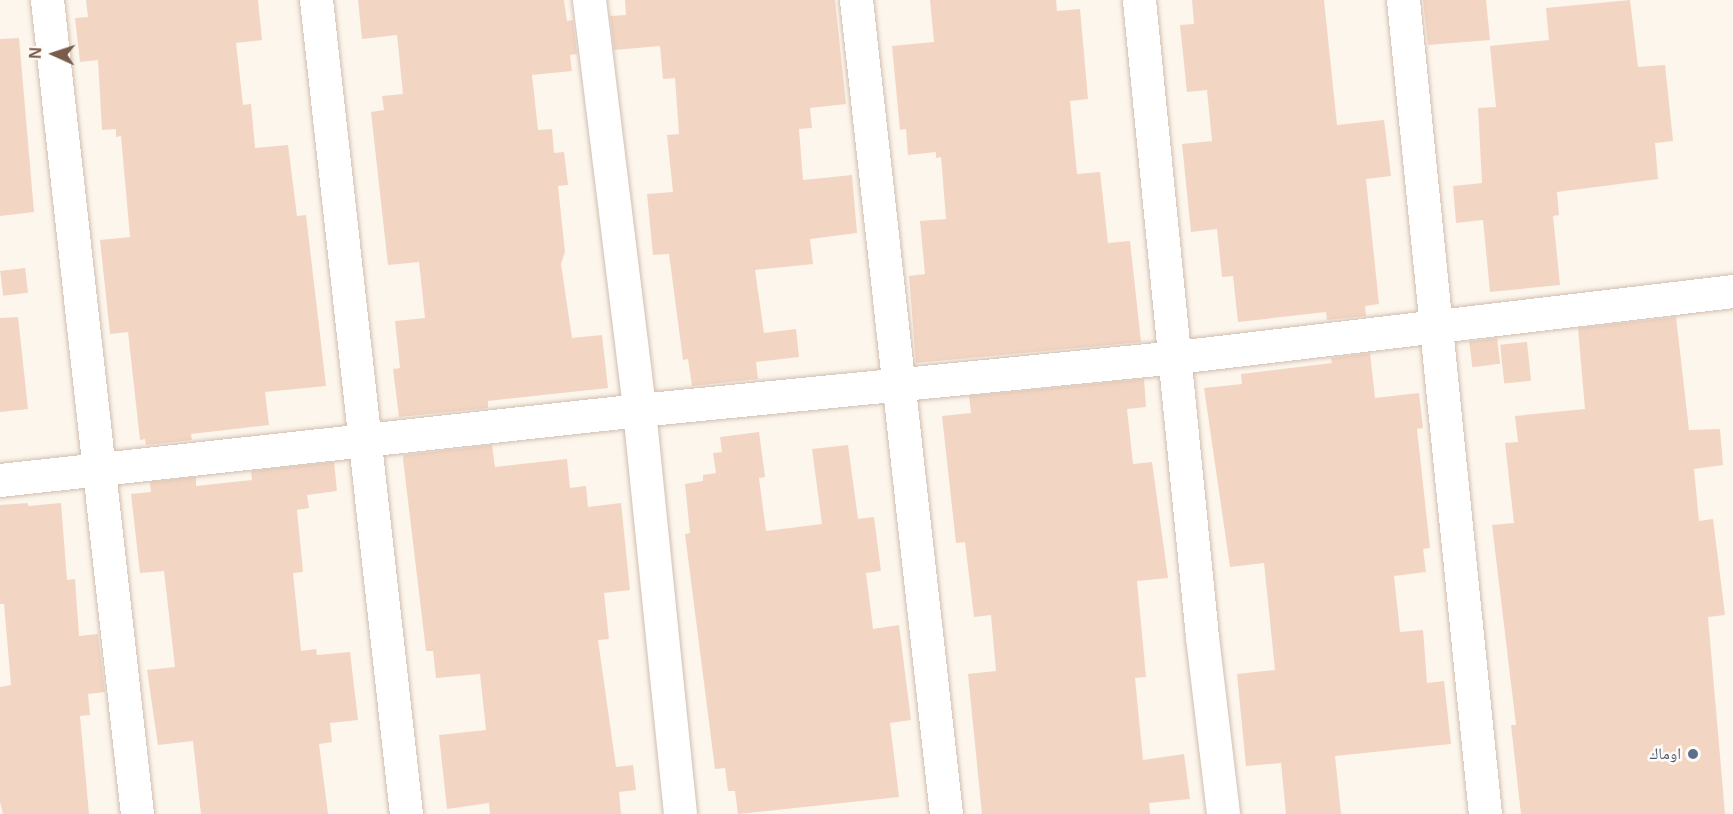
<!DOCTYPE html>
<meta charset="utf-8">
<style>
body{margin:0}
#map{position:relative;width:1733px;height:814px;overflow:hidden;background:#fdf6ec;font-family:Arial,"Noto Naskh Arabic",sans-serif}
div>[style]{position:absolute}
.building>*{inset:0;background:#f3d5c3;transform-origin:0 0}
.roads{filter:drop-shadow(0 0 2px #d1beb0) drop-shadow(0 0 2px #d1beb0)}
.minor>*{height:33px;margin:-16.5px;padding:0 16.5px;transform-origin:16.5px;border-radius:16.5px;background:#fff}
.dots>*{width:16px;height:16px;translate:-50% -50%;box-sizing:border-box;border:3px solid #fffaf3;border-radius:50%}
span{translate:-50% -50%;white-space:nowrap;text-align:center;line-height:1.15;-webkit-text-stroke:5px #fffaf3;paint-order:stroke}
.service-label{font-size:16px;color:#4e5e75}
.right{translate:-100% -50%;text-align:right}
.north{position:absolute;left:24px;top:24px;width:60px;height:60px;-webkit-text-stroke:4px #fffaf3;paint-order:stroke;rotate:273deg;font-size:16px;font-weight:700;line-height:24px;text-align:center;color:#7a5c4d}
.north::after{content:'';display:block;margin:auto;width:21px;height:27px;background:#7a5c4d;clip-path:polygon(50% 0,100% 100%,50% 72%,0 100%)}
</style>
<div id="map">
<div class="building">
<i style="clip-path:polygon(86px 0,258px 0,262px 40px,236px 43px,243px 105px,251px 104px,255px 148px,288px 145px,297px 216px,306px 215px,326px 386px,265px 392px,269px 425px,191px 434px,192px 440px,146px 445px,145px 439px,140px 440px,128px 332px,110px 334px,100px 240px,130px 237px,121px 136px,116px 137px,116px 129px,102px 130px,98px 60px,80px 62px,75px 18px,88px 17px)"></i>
<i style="clip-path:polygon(358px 0,564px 0,567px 21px,573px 20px,577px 54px,570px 55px,572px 71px,532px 75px,538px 130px,552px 129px,554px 153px,564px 152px,568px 185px,558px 186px,565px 252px,561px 264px,572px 338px,602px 335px,608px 388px,488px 401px,488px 408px,399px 417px,393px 369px,400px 368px,395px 321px,425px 318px,419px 262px,388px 265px,371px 112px,384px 110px,382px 96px,403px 94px,397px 35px,362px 39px)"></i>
<i style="clip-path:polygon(625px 0,835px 0,846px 104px,810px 108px,812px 128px,799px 129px,803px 180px,852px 175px,857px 233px,810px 239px,813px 264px,755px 270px,764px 333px,796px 329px,799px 357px,756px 362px,758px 379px,692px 386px,688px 359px,683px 360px,669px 254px,653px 255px,647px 194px,673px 192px,667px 135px,679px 134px,675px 78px,663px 79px,660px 46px,614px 50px,610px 16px,626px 15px)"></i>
<i style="clip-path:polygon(930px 0,1056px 0,1057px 11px,1080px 9px,1088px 99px,1070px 101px,1077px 174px,1100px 172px,1108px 243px,1130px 241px,1141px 342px,916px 363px,909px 276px,925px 274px,920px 221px,946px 219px,941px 157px,936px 158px,936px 152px,908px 155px,906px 129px,900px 130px,892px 46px,934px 42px)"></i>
<i style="clip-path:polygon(1192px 0,1324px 0,1337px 125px,1384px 120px,1391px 176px,1366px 179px,1379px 304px,1365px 306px,1366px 316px,1327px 320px,1326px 312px,1238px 322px,1233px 276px,1222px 277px,1217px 229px,1191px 232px,1182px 144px,1212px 141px,1207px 90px,1187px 92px,1180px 25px,1194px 24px)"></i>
<i style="clip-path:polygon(1423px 0,1486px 0,1490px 40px,1428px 45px)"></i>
<i style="clip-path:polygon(1630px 0,1638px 67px,1665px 65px,1673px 141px,1655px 143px,1658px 179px,1557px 192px,1559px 215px,1553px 216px,1560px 285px,1490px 292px,1483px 220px,1456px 223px,1453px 186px,1482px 183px,1478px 108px,1496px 107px,1490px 46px,1549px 40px,1546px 8px)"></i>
<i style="clip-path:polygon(19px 38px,34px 212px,0 216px,0 39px)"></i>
<i style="left:25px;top:268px;width:25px;height:25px;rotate:83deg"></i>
<i style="clip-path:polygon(18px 317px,28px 409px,0 412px,0 318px)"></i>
<i style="clip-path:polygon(1676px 317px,1689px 430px,1720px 429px,1723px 465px,1694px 469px,1699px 521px,1713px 519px,1725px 615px,1708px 617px,1725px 814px,1521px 814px,1511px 725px,1516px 725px,1492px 525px,1514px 523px,1505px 443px,1518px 442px,1515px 416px,1585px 409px,1578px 328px)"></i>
<i style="left:1497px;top:338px;width:26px;height:28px;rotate:83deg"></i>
<i style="left:1527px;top:342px;width:39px;height:27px;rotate:84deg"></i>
<i style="clip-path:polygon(1370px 353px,1375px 398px,1419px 393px,1423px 428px,1417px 429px,1430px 548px,1423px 549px,1426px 572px,1394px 576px,1400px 632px,1423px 630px,1427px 683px,1444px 681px,1451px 744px,1335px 756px,1341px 814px,1286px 814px,1281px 763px,1246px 766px,1237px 674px,1275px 670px,1264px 563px,1230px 567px,1204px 388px,1242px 384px,1241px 374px,1332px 363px,1331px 358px)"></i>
<i style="clip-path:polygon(1144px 379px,1146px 407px,1127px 409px,1133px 464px,1152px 462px,1168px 578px,1137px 581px,1146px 677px,1135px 678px,1143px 760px,1184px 754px,1190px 799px,1149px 803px,1150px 814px,982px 814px,968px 674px,996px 671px,991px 615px,974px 617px,965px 542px,956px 543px,942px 416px,971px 413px,969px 396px)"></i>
<i style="clip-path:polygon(759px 432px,765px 477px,759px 478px,766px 531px,822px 524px,812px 449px,848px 445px,858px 519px,874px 517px,881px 571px,866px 573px,873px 629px,899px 625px,911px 720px,890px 723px,899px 797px,738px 814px,735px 791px,728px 791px,725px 768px,715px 769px,685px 534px,690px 533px,685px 484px,703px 481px,703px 475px,716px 473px,713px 453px,722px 452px,720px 437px)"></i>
<i style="clip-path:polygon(492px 445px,495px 467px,567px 459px,570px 488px,586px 486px,588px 507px,621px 503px,630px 590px,604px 593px,609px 639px,598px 640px,616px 767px,633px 765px,636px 790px,619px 792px,621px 814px,490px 814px,489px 803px,447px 809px,439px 735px,486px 730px,480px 674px,436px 678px,433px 651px,426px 651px,403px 459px,404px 455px)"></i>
<i style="clip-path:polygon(334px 462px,337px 491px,307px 495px,309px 508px,297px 510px,303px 572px,293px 573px,301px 651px,316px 649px,317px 655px,350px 652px,358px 720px,330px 723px,332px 742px,319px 744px,328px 814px,201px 814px,193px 741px,158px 745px,147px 670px,175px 667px,164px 571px,140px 573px,131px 494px,151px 492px,150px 482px,196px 477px,196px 486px,252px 480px,251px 471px)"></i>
<i style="clip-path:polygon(28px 503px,28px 506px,61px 503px,67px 580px,75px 579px,79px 636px,98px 634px,105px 692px,88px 694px,90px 715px,80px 716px,89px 814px,3px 814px,0 802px,0 687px,11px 685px,4px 604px,0 604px,0 505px)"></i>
</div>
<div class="roads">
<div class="minor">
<i style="left:47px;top:0;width:819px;rotate:83.69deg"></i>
<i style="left:316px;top:0;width:819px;rotate:83.69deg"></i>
<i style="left:589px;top:0;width:413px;rotate:83deg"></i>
<i style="left:639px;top:410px;width:406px;rotate:84.2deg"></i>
<i style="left:856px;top:0;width:819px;rotate:83.69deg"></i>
<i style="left:1139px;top:0;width:640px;rotate:84.35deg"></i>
<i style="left:1202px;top:637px;width:178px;rotate:83.2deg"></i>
<i style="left:1403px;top:0;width:818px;rotate:84.25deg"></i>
<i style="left:0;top:480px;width:643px;rotate:-6.25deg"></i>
<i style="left:639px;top:410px;width:541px;rotate:-5.63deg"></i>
<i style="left:1177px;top:357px;width:560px;rotate:-6.77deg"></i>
</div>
</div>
<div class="dots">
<i style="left:1693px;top:754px;background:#5c6f8a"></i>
</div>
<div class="service-label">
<span class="right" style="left:1681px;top:754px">اوماك</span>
</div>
<div class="north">N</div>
</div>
